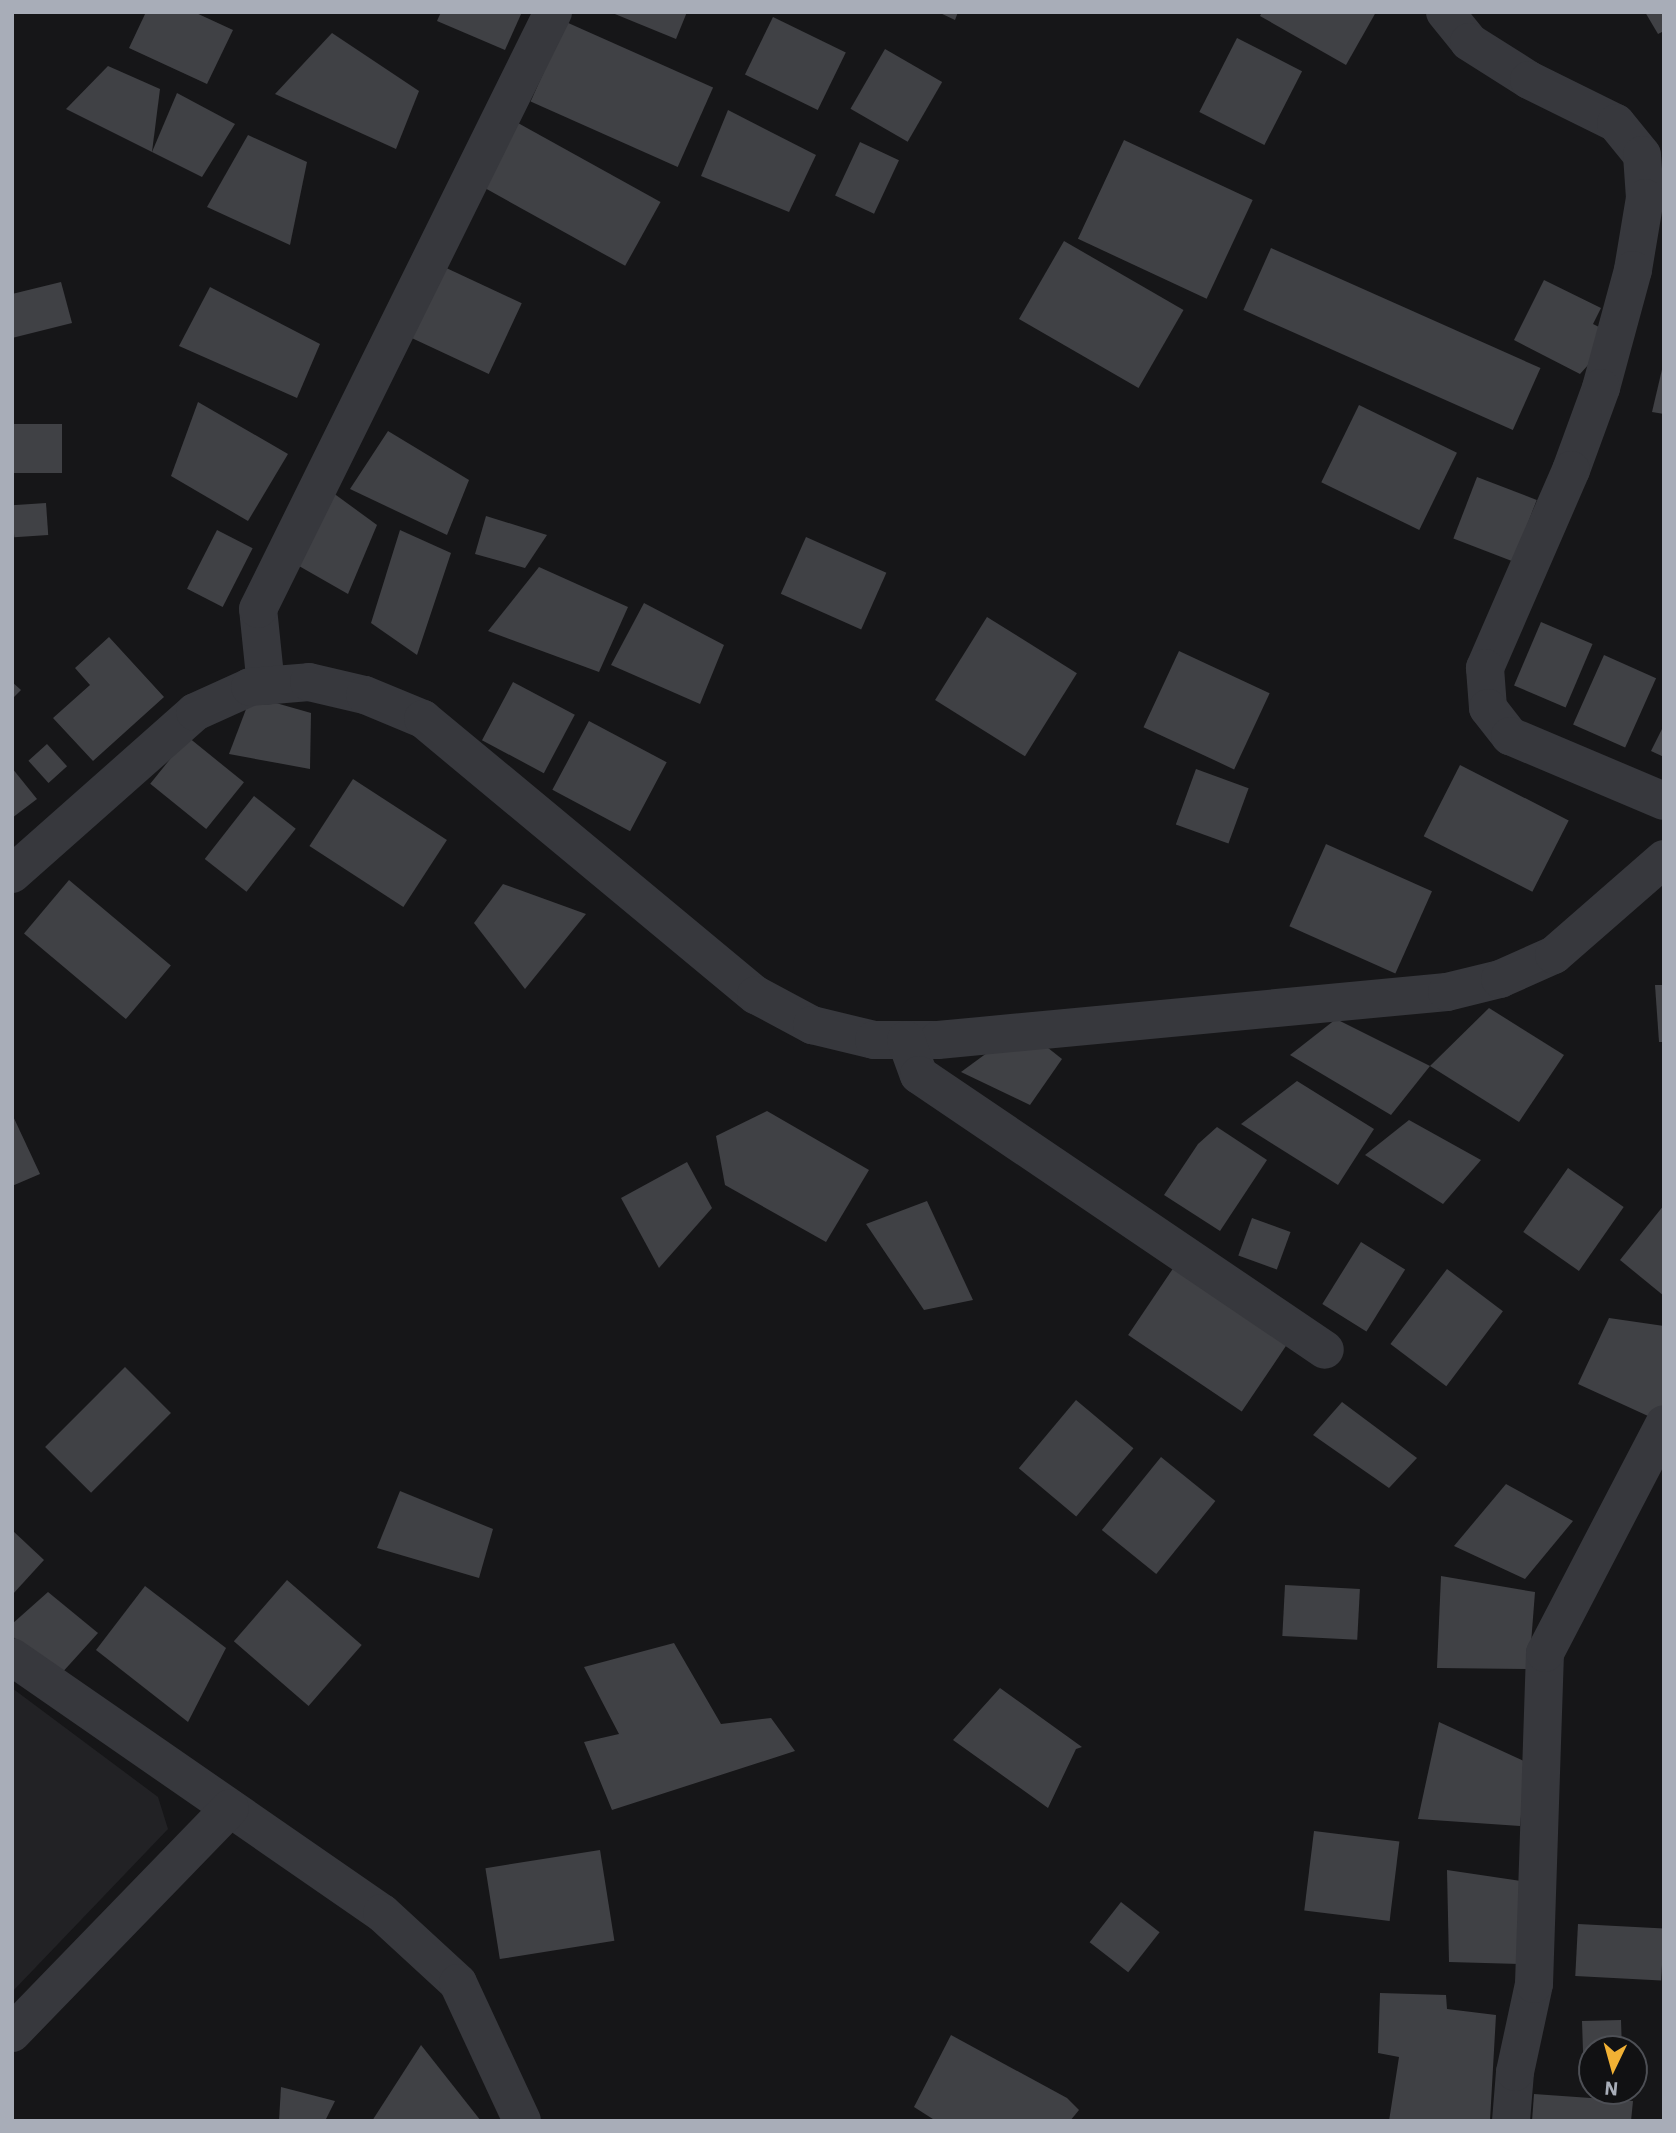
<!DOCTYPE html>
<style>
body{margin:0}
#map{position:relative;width:1676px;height:2133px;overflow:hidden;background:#161618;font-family:"IBM Plex Sans",sans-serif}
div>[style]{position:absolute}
.built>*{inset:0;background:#222225}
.building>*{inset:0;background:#404145;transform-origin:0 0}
.minor>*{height:38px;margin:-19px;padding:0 19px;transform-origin:19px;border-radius:19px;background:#37383d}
span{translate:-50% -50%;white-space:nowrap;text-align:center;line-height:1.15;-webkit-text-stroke:5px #111113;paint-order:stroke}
.frame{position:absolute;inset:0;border:14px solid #a8adb8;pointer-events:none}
.north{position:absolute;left:1578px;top:2035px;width:70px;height:70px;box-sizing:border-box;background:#111113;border:2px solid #4d4f55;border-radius:50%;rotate:185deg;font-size:19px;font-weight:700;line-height:28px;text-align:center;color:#a8adb8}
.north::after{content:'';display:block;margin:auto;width:24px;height:32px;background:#f2b134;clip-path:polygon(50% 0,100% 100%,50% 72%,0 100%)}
</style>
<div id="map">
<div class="built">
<i style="clip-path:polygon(12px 1688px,158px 1797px,168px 1829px,12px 1992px)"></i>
</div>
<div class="building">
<i style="clip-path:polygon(146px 12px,194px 12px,233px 30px,207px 84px,129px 48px)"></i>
<i style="clip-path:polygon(441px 12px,522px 12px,505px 50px,437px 21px)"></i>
<i style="clip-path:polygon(610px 12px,687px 12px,676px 39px)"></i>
<i style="clip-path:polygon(938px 12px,958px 12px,955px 20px)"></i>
<i style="clip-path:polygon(1262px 12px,1376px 12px,1346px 65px,1260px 16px)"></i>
<i style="clip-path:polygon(1645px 12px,1664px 12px,1664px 31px,1658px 34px)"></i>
<i style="left:773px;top:17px;width:81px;height:64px;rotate:26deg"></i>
<i style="left:566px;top:22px;width:161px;height:87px;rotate:24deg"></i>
<i style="clip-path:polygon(332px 33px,419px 91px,396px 149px,275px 94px)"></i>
<i style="left:1237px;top:38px;width:73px;height:83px;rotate:27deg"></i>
<i style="left:885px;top:49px;width:66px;height:69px;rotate:30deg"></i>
<i style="clip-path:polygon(108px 66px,160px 89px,152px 152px,66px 109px)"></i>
<i style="clip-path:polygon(177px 93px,235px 124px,202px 177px,152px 152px)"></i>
<i style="clip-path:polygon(728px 110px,816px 155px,789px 212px,701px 176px)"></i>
<i style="left:518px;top:123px;width:163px;height:73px;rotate:29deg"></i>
<i style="clip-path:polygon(248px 135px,307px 162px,290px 245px,207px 207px)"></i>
<i style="left:1124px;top:140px;width:142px;height:109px;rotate:25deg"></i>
<i style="left:860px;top:142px;width:43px;height:59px;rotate:25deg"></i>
<i style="left:1064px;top:241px;width:138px;height:90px;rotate:30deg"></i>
<i style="left:1271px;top:248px;width:295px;height:68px;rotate:24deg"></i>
<i style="left:442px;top:266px;width:88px;height:78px;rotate:25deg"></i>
<i style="clip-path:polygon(1544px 280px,1601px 308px,1593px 324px,1615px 335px,1580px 374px,1514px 340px)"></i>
<i style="clip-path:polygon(61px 282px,72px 323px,12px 338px,12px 294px)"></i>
<i style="clip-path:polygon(210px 287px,320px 344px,297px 398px,179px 346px)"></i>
<i style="clip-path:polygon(1664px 361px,1664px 414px,1652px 412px)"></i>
<i style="clip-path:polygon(198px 402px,288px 454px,248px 521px,171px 476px)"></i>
<i style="left:1359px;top:405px;width:109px;height:86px;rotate:26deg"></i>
<i style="left:12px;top:424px;width:50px;height:49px"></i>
<i style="clip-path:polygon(388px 431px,469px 480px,447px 535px,350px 489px)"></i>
<i style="left:1477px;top:477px;width:64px;height:66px;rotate:21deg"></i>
<i style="clip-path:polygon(325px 487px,377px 525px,348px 594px,292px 562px)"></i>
<i style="left:46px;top:503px;width:32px;height:34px;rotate:86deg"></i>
<i style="clip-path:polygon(486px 516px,547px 535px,525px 568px,475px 554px)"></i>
<i style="left:217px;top:530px;width:40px;height:66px;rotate:27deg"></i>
<i style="clip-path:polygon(400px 530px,451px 553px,417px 655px,371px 623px)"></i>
<i style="left:806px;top:537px;width:88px;height:62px;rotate:24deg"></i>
<i style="clip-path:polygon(539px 567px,628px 607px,599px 672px,488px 631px)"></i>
<i style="clip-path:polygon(644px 603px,724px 645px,700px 704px,611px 665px)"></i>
<i style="left:987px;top:617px;width:106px;height:98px;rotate:32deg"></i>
<i style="left:1541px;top:622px;width:56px;height:69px;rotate:23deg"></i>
<i style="clip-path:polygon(109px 637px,164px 697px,93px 761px,53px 718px,90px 685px,75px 668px)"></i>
<i style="left:1179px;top:651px;width:100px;height:84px;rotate:25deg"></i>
<i style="left:1604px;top:655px;width:57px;height:76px;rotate:24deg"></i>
<i style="clip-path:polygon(12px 682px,21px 690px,12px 699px)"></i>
<i style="left:513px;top:682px;width:70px;height:66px;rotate:28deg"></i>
<i style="clip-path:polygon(251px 696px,311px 713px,310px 769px,229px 754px)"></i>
<i style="left:589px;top:721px;width:88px;height:78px;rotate:28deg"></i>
<i style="clip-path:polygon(1664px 725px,1664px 757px,1651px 751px)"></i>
<i style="left:188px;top:737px;width:72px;height:60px;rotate:39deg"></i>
<i style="left:47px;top:744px;width:30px;height:25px;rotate:48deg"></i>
<i style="left:1460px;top:765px;width:122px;height:80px;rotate:27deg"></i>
<i style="clip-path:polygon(12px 768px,37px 799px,12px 818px)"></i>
<i style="left:1196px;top:769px;width:56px;height:59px;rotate:20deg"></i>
<i style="left:353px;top:779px;width:112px;height:80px;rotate:33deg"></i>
<i style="left:254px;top:796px;width:53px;height:80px;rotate:38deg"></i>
<i style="left:1326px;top:844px;width:116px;height:90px;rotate:24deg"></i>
<i style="left:69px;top:880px;width:133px;height:70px;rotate:40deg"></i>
<i style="clip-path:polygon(503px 884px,586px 914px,525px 989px,474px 923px)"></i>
<i style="clip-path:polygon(1655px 985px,1664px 985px,1664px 1042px,1659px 1042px)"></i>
<i style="clip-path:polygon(1489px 1008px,1564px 1055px,1519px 1122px,1430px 1066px)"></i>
<i style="clip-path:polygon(1336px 1019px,1430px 1066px,1391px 1115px,1290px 1055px)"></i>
<i style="clip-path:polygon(1006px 1039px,1038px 1040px,1062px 1059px,1030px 1105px,961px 1072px)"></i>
<i style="clip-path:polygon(1297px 1081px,1374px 1129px,1338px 1185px,1241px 1124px)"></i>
<i style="clip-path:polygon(767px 1111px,869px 1170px,826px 1242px,725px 1185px,716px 1136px)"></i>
<i style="clip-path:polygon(12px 1114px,40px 1174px,12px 1186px)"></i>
<i style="clip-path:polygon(1409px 1120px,1481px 1160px,1443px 1204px,1365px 1155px)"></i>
<i style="clip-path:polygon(1217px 1127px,1267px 1160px,1220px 1231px,1164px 1195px,1198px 1144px)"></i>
<i style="clip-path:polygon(687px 1162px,712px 1208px,659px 1268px,621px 1198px)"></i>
<i style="left:1568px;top:1168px;width:68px;height:78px;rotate:35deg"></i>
<i style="clip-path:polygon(927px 1201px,973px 1300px,924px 1310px,866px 1224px)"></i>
<i style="clip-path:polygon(1664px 1205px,1664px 1296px,1620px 1260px)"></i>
<i style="left:1252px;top:1218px;width:41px;height:40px;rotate:20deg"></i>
<i style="left:1361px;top:1242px;width:52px;height:73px;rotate:32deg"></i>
<i style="left:1174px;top:1267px;width:137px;height:82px;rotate:34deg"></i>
<i style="left:1447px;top:1269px;width:70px;height:94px;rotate:37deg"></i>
<i style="clip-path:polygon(1609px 1318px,1664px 1326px,1664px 1410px,1659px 1421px,1578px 1384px)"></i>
<i style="left:125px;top:1367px;width:65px;height:113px;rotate:45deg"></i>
<i style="left:1076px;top:1400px;width:75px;height:89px;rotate:40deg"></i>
<i style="clip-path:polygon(1342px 1402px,1417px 1458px,1389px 1488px,1313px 1435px)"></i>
<i style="left:1161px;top:1457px;width:70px;height:94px;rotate:39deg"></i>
<i style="clip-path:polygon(1506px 1484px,1573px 1521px,1525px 1579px,1454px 1546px)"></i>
<i style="clip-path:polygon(400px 1491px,493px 1529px,479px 1578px,377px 1548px)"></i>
<i style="clip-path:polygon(12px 1530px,44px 1560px,12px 1595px)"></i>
<i style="clip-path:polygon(1441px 1576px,1535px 1592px,1529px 1669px,1437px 1668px)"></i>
<i style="left:287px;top:1580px;width:99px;height:81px;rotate:41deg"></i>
<i style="left:1285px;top:1585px;width:75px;height:51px;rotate:3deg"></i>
<i style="clip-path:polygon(145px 1586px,226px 1648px,188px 1722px,96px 1650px)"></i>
<i style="clip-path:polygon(48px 1592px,98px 1633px,60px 1675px,12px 1636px,12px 1624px)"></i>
<i style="clip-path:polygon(674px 1643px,721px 1724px,771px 1718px,795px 1751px,612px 1810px,584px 1742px,619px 1734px,584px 1667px)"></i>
<i style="clip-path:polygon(1000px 1688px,1082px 1747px,1076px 1749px,1048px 1808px,953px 1740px)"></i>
<i style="clip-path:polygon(1439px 1722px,1526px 1762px,1520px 1826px,1418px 1819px)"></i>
<i style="left:1314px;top:1831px;width:86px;height:80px;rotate:7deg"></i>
<i style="left:600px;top:1850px;width:92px;height:116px;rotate:81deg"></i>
<i style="clip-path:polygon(1447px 1870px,1521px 1881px,1520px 1964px,1449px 1962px)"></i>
<i style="left:1121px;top:1902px;width:49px;height:51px;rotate:38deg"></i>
<i style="left:1578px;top:1924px;width:86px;height:52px;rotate:3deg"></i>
<i style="clip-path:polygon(1380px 1993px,1446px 1995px,1447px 2009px,1496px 2015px,1490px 2121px,1389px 2121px,1399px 2057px,1378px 2053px)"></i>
<i style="clip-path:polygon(1621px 2020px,1622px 2049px,1592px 2049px,1592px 2082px,1584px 2082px,1582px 2021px)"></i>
<i style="clip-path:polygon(951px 2035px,1067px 2098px,1079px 2110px,1070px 2121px,936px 2121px,914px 2107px)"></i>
<i style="clip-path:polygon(421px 2045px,481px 2121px,372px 2121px)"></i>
<i style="clip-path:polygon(281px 2087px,335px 2101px,325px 2121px,279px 2121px)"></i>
<i style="clip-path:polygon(1534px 2094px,1633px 2101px,1631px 2121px,1532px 2121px)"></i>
</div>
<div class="minor">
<i style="left:1445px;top:12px;width:38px;rotate:51deg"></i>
<i style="left:1469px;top:42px;width:71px;rotate:32.3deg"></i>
<i style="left:1529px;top:80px;width:97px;rotate:26.3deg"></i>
<i style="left:1616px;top:123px;width:41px;rotate:50.9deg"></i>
<i style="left:1642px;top:155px;width:43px;rotate:86deg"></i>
<i style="left:1645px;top:198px;width:73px;rotate:99.5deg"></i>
<i style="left:1633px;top:270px;width:122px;rotate:105.2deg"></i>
<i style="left:1601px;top:388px;width:87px;rotate:110.1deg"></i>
<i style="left:1571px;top:470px;width:216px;rotate:113.5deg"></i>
<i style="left:1485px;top:668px;width:40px;rotate:85.7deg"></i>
<i style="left:1488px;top:708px;width:36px;rotate:52deg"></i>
<i style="left:1510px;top:736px;width:167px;rotate:22.9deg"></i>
<i style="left:266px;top:686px;width:77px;rotate:-95.9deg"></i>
<i style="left:258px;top:609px;width:666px;rotate:-63.7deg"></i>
<i style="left:12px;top:874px;width:244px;rotate:-41.5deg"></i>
<i style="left:195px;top:712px;width:60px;rotate:-24.4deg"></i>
<i style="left:250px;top:687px;width:59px;rotate:-4.8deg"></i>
<i style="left:309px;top:682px;width:57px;rotate:13.1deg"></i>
<i style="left:365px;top:695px;width:63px;rotate:22.5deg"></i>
<i style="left:423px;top:719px;width:433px;rotate:39.7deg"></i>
<i style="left:756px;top:995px;width:64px;rotate:28.2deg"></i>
<i style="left:812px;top:1025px;width:64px;rotate:13.6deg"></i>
<i style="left:874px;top:1040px;width:64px"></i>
<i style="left:938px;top:1040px;width:511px;rotate:-5.39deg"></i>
<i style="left:1447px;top:992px;width:55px;rotate:-13.8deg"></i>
<i style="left:1500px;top:979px;width:59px;rotate:-24deg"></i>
<i style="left:1554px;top:955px;width:146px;rotate:-41.1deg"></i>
<i style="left:906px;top:1040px;width:37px;rotate:70deg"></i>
<i style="left:919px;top:1075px;width:490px;rotate:34.1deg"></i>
<i style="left:12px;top:1657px;width:450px;rotate:34.7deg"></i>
<i style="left:382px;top:1913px;width:103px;rotate:42.6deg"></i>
<i style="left:458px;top:1983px;width:152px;rotate:65.1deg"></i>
<i style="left:12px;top:2033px;width:313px;rotate:-45.9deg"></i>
<i style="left:1511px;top:2121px;width:49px;rotate:-85.3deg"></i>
<i style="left:1515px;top:2072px;width:90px;rotate:-77.8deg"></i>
<i style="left:1534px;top:1984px;width:331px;rotate:-88.1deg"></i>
<i style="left:1545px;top:1653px;width:258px;rotate:-62.5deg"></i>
</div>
<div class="frame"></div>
<div class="north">N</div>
</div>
